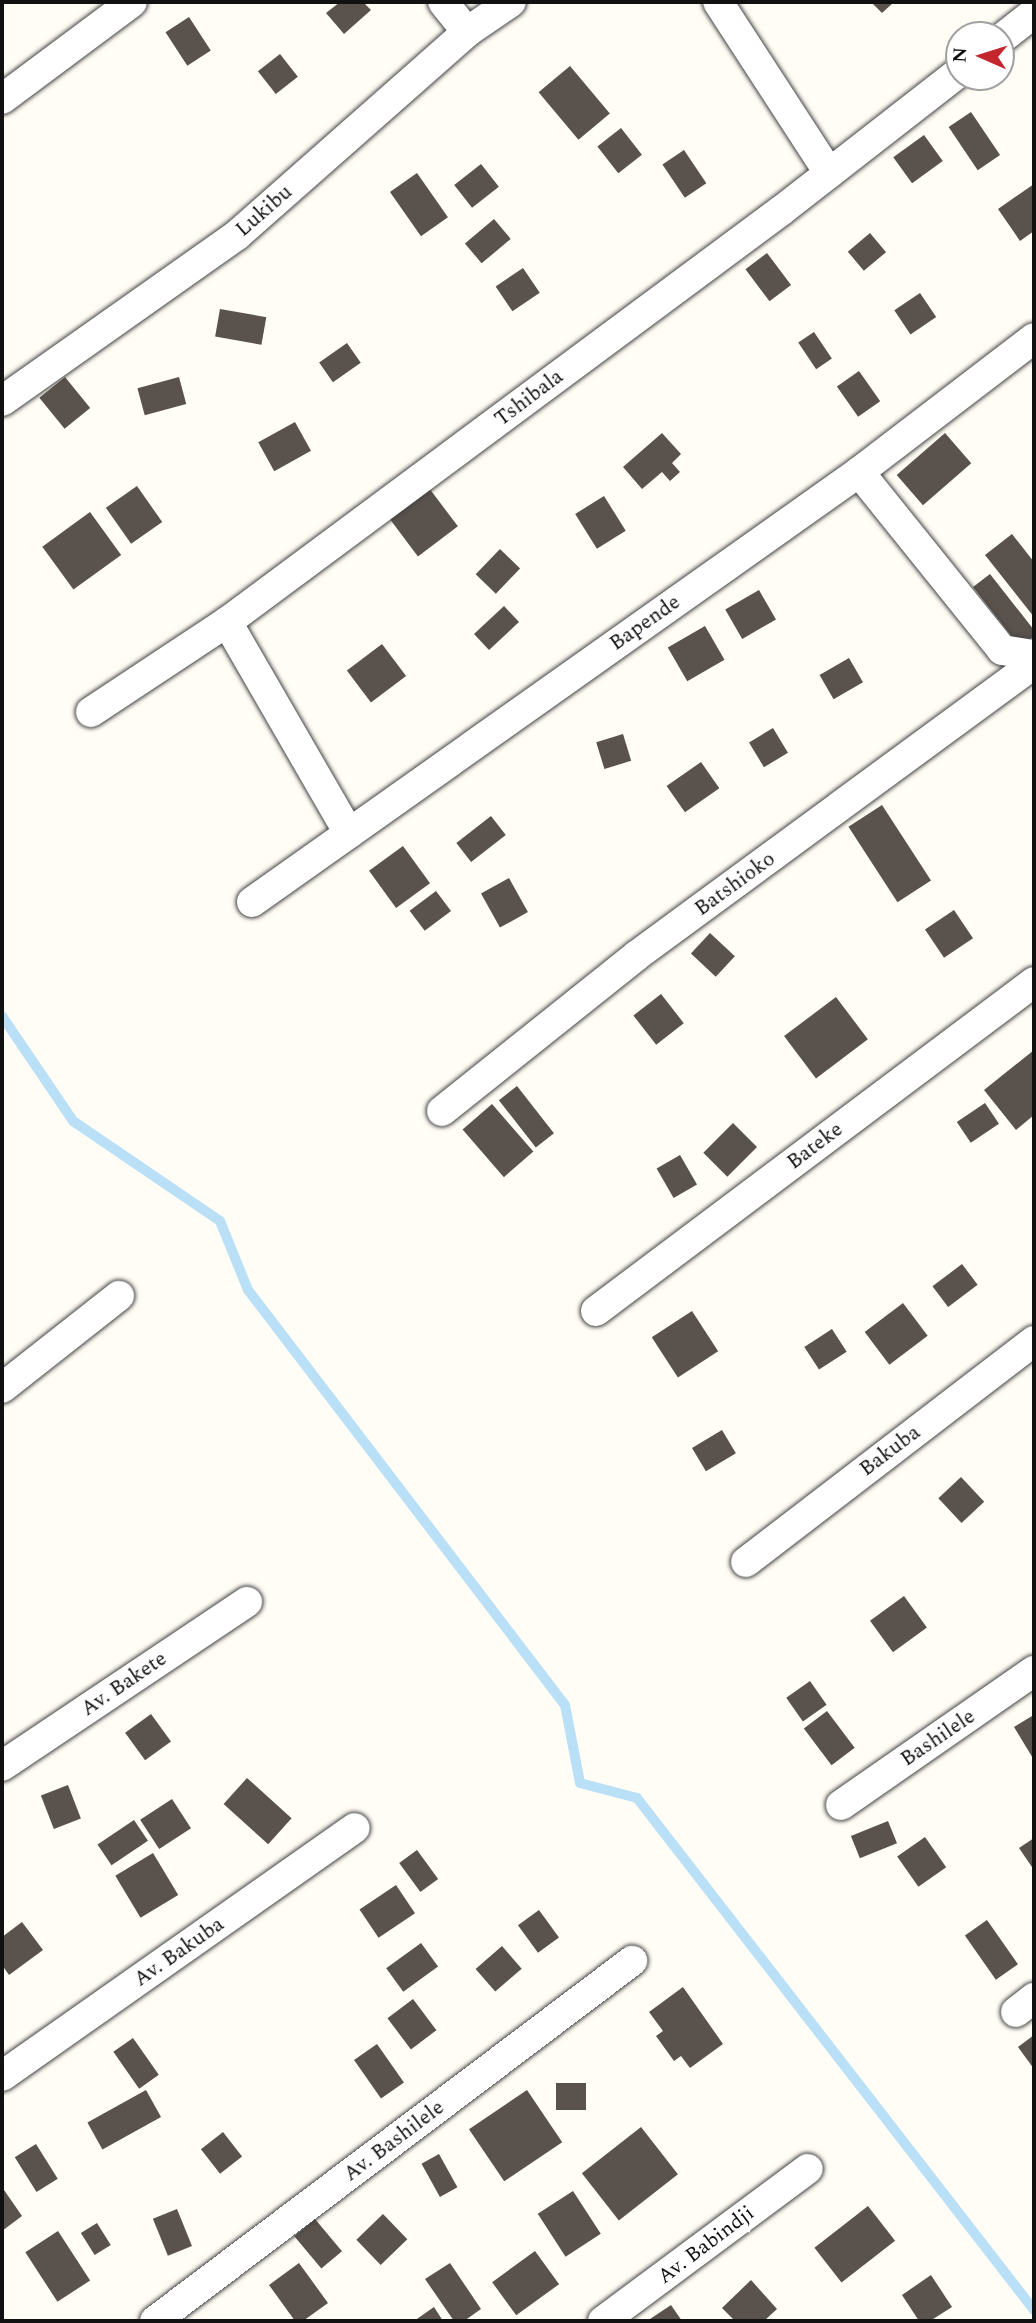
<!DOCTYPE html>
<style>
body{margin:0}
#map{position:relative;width:1036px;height:2323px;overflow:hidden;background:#fffdf5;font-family:Spectral,serif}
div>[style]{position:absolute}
.stream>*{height:10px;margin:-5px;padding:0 5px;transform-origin:5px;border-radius:5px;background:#b9e0f7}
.building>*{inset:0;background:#5a524d;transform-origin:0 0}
.roads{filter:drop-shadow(0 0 2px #444) drop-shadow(0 0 2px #444)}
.minor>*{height:30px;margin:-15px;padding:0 15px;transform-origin:15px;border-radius:15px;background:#fff}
span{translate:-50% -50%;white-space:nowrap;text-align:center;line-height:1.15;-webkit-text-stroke:7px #fff;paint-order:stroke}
.street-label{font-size:21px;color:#111}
.frame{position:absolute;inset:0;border:4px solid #111;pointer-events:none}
.north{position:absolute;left:945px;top:21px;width:70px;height:70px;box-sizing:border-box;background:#fff;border:2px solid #a0a0a0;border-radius:50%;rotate:273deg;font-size:19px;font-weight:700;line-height:28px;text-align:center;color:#111}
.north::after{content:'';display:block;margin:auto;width:24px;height:32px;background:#c4262e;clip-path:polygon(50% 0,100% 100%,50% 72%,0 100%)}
</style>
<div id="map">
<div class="stream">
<i style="left:2px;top:1016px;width:127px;rotate:55.9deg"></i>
<i style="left:73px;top:1121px;width:178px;rotate:34.2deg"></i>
<i style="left:220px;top:1221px;width:74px;rotate:67.9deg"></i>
<i style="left:248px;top:1290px;width:522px;rotate:52.63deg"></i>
<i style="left:565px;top:1705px;width:79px;rotate:79.1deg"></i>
<i style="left:580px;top:1783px;width:59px;rotate:14.7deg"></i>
<i style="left:637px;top:1798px;width:648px;rotate:52.21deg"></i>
</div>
<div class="building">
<i style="clip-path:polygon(340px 2px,363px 2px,371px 10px,344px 34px,326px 13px)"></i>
<i style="clip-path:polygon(871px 2px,894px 2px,882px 13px)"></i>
<i style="left:189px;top:17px;width:40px;height:28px;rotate:57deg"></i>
<i style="left:280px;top:54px;width:29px;height:28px;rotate:52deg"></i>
<i style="left:570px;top:66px;width:62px;height:41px;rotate:50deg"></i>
<i style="left:971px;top:112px;width:52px;height:27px;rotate:56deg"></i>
<i style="left:621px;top:128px;width:34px;height:30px;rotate:52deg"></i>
<i style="left:924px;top:135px;width:32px;height:38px;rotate:54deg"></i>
<i style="left:684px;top:150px;width:40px;height:26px;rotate:56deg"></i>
<i style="left:481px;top:164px;width:29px;height:34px;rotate:52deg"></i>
<i style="left:417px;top:173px;width:54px;height:33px;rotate:55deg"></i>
<i style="clip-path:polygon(1034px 184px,1034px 231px,1020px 241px,998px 209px)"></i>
<i style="left:494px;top:219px;width:26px;height:38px;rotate:50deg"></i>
<i style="left:870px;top:233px;width:25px;height:29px;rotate:50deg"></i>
<i style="left:767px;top:253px;width:40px;height:27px;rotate:53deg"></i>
<i style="left:523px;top:268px;width:30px;height:33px;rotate:56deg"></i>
<i style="left:920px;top:293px;width:29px;height:31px;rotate:56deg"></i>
<i style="left:220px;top:309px;width:47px;height:28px;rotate:10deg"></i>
<i style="left:814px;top:332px;width:32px;height:19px;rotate:56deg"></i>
<i style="left:347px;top:343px;width:24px;height:34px;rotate:55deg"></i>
<i style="left:859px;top:371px;width:37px;height:27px;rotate:55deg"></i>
<i style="left:65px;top:377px;width:40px;height:33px;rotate:51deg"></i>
<i style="left:179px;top:377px;width:28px;height:43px;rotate:75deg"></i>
<i style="left:295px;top:422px;width:33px;height:42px;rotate:61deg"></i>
<i style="clip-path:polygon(662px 433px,681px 454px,672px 463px,680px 472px,670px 481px,662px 472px,642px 489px,623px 467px)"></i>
<i style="left:945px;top:433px;width:40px;height:64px;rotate:49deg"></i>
<i style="left:137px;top:486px;width:44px;height:38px;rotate:55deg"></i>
<i style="left:429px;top:488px;width:48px;height:50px;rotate:53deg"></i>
<i style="left:604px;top:496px;width:41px;height:34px;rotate:58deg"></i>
<i style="left:90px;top:512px;width:53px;height:59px;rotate:54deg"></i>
<i style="clip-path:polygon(1012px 534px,1034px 562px,1034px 617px,985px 555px)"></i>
<i style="left:500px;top:549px;width:28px;height:35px;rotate:44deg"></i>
<i style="clip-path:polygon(990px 574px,1034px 630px,1034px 636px,1020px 647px,973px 587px)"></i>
<i style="left:759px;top:590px;width:34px;height:39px;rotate:60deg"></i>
<i style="left:504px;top:606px;width:22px;height:41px;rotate:47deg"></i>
<i style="left:705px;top:626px;width:39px;height:43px;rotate:60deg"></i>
<i style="left:382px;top:644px;width:40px;height:44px;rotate:53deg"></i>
<i style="left:849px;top:658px;width:28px;height:34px;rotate:60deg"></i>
<i style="left:773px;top:728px;width:29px;height:28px;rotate:59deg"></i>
<i style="left:623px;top:734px;width:28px;height:28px;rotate:73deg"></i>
<i style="left:701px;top:762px;width:32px;height:42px;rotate:55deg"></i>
<i style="left:882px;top:805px;width:90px;height:40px;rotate:57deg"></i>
<i style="left:491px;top:816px;width:24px;height:44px;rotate:52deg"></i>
<i style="left:403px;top:846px;width:46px;height:42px;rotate:54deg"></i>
<i style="left:509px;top:878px;width:39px;height:32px;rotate:61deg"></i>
<i style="left:436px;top:891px;width:25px;height:33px;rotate:53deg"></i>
<i style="left:954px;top:910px;width:34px;height:35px;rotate:56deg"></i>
<i style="left:710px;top:933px;width:34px;height:28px;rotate:43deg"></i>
<i style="left:661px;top:994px;width:37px;height:35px;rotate:52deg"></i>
<i style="left:836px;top:997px;width:53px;height:65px;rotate:53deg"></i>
<i style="clip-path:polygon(1034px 1050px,1034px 1115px,1016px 1130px,984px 1090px)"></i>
<i style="left:517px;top:1086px;width:60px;height:23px;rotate:52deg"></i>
<i style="left:985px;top:1103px;width:25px;height:34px;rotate:56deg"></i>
<i style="left:492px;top:1104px;width:63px;height:39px;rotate:49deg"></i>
<i style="left:733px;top:1123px;width:34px;height:42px;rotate:45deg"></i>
<i style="left:680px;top:1155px;width:34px;height:27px;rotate:60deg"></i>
<i style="left:962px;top:1264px;width:26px;height:37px;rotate:53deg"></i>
<i style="left:903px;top:1303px;width:41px;height:48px;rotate:53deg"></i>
<i style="left:692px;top:1311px;width:48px;height:48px;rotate:57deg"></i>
<i style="left:832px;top:1329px;width:27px;height:33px;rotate:57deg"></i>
<i style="left:722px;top:1430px;width:27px;height:35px;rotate:59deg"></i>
<i style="left:961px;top:1477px;width:34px;height:31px;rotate:47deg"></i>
<i style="left:904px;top:1596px;width:39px;height:42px;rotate:54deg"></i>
<i style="left:810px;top:1681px;width:29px;height:29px;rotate:55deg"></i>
<i style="left:827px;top:1711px;width:46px;height:29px;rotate:53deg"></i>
<i style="left:151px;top:1714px;width:34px;height:32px;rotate:54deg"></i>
<i style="clip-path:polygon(1032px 1716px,1034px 1720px,1034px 1760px,1014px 1727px)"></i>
<i style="left:247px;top:1778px;width:60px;height:35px;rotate:42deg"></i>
<i style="left:68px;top:1785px;width:36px;height:29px;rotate:69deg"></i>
<i style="left:172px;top:1799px;width:35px;height:38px;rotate:57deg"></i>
<i style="left:134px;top:1820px;width:25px;height:44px;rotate:56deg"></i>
<i style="left:888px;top:1821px;width:24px;height:40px;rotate:68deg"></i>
<i style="left:925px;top:1837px;width:37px;height:34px;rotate:55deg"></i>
<i style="clip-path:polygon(1034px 1838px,1034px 1870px,1019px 1848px)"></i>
<i style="left:417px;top:1850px;width:36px;height:22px;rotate:54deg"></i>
<i style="left:153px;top:1853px;width:49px;height:44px;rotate:59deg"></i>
<i style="left:396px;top:1885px;width:34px;height:44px;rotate:56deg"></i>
<i style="left:539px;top:1910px;width:34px;height:26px;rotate:54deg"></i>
<i style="left:987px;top:1920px;width:54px;height:27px;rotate:55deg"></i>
<i style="clip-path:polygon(22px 1922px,43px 1950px,9px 1975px,2px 1965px,2px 1937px)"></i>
<i style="left:421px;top:1943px;width:29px;height:43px;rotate:54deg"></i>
<i style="left:502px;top:1946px;width:30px;height:35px;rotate:49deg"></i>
<i style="clip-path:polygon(683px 1987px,723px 2044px,690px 2068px,681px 2056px,674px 2061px,656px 2036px,663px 2031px,649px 2012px)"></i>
<i style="left:413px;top:1999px;width:39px;height:32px;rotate:53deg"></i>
<i style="clip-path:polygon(1034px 2035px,1034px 2069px,1018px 2047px)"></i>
<i style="left:133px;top:2038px;width:45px;height:24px;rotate:55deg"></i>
<i style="left:377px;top:2044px;width:47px;height:28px;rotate:55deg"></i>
<i style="left:556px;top:2083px;width:30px;height:27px"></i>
<i style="left:146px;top:2090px;width:31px;height:67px;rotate:61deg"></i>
<i style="left:527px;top:2090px;width:63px;height:70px;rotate:56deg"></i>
<i style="left:641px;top:2127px;width:60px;height:75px;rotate:52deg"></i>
<i style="left:223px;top:2132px;width:31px;height:28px;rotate:52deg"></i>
<i style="left:36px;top:2144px;width:41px;height:25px;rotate:58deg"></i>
<i style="left:439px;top:2154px;width:38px;height:20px;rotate:61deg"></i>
<i style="clip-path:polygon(2px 2187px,22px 2216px,2px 2231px)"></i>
<i style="left:573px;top:2191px;width:51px;height:42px;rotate:57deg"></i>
<i style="left:868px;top:2206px;width:44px;height:68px;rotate:52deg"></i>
<i style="left:177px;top:2209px;width:40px;height:26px;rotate:68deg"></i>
<i style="left:383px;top:2214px;width:35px;height:37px;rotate:46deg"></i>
<i style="left:315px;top:2219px;width:42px;height:27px;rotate:50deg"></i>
<i style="left:97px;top:2223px;width:26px;height:19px;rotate:58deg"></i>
<i style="left:58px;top:2231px;width:59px;height:39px;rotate:57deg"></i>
<i style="left:535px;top:2251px;width:41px;height:53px;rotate:54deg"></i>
<i style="clip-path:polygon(299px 2263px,328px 2303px,303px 2321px,295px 2321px,269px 2285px)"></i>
<i style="clip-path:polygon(450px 2263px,481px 2309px,464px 2321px,454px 2321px,425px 2279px)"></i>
<i style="clip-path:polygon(931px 2275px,952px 2307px,930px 2321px,919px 2321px,902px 2295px)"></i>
<i style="clip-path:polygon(751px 2280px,777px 2309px,764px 2321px,735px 2321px,722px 2308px)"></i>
<i style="clip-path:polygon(671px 2305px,682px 2321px,647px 2321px)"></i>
<i style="clip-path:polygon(434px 2307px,443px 2321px,414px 2321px)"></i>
</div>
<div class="roads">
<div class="minor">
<i style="left:443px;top:2px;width:38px;rotate:51deg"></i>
<i style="left:718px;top:2px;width:204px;rotate:57deg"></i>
<i style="left:1001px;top:39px;width:42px;rotate:-38.2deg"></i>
<i style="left:2px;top:99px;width:162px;rotate:-36.7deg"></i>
<i style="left:2px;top:401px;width:288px;rotate:-35.2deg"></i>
<i style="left:237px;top:235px;width:307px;rotate:-41.4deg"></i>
<i style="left:467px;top:32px;width:53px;rotate:-34.3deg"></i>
<i style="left:859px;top:472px;width:228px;rotate:51.2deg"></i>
<i style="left:1002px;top:650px;width:32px;rotate:9deg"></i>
<i style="left:227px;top:622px;width:244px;rotate:60deg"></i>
<i style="left:91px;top:712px;width:163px;rotate:-33.5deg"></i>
<i style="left:227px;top:622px;width:691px;rotate:-36.59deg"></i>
<i style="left:782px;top:210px;width:224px;rotate:-37.9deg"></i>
<i style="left:252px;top:902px;width:744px;rotate:-35.31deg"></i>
<i style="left:859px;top:472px;width:220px;rotate:-37.4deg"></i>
<i style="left:442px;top:1111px;width:248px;rotate:-38.6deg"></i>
<i style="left:636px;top:956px;width:494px;rotate:-36.3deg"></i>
<i style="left:596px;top:1311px;width:548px;rotate:-36.91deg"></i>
<i style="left:2px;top:1388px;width:149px;rotate:-38.2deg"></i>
<i style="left:746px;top:1562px;width:363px;rotate:-37.5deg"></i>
<i style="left:2px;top:1766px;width:295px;rotate:-33.8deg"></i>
<i style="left:841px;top:1805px;width:235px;rotate:-34.8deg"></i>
<i style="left:1016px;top:2012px;width:23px;rotate:-38deg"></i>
<i style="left:2px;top:2076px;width:431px;rotate:-35.1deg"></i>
<i style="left:155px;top:2321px;width:598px;rotate:-37.04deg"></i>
<i style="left:603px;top:2321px;width:255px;rotate:-36.6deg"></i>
</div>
</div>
<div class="street-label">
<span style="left:264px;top:211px;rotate:-41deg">Lukibu</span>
<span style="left:529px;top:398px;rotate:-37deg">Tshibala</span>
<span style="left:645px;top:623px;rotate:-35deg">Bapende</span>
<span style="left:735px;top:884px;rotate:-36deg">Batshioko</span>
<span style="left:815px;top:1146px;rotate:-37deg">Bateke</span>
<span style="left:890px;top:1451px;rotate:-37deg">Bakuba</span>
<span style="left:124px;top:1684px;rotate:-34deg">Av. Bakete</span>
<span style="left:938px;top:1738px;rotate:-34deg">Bashilele</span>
<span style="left:179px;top:1952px;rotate:-35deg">Av. Bakuba</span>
<span style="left:394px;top:2141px;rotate:-37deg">Av. Bashilele</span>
<span style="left:706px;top:2245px;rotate:-37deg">Av. Babindji</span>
</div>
<div class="frame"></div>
<div class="north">N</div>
</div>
